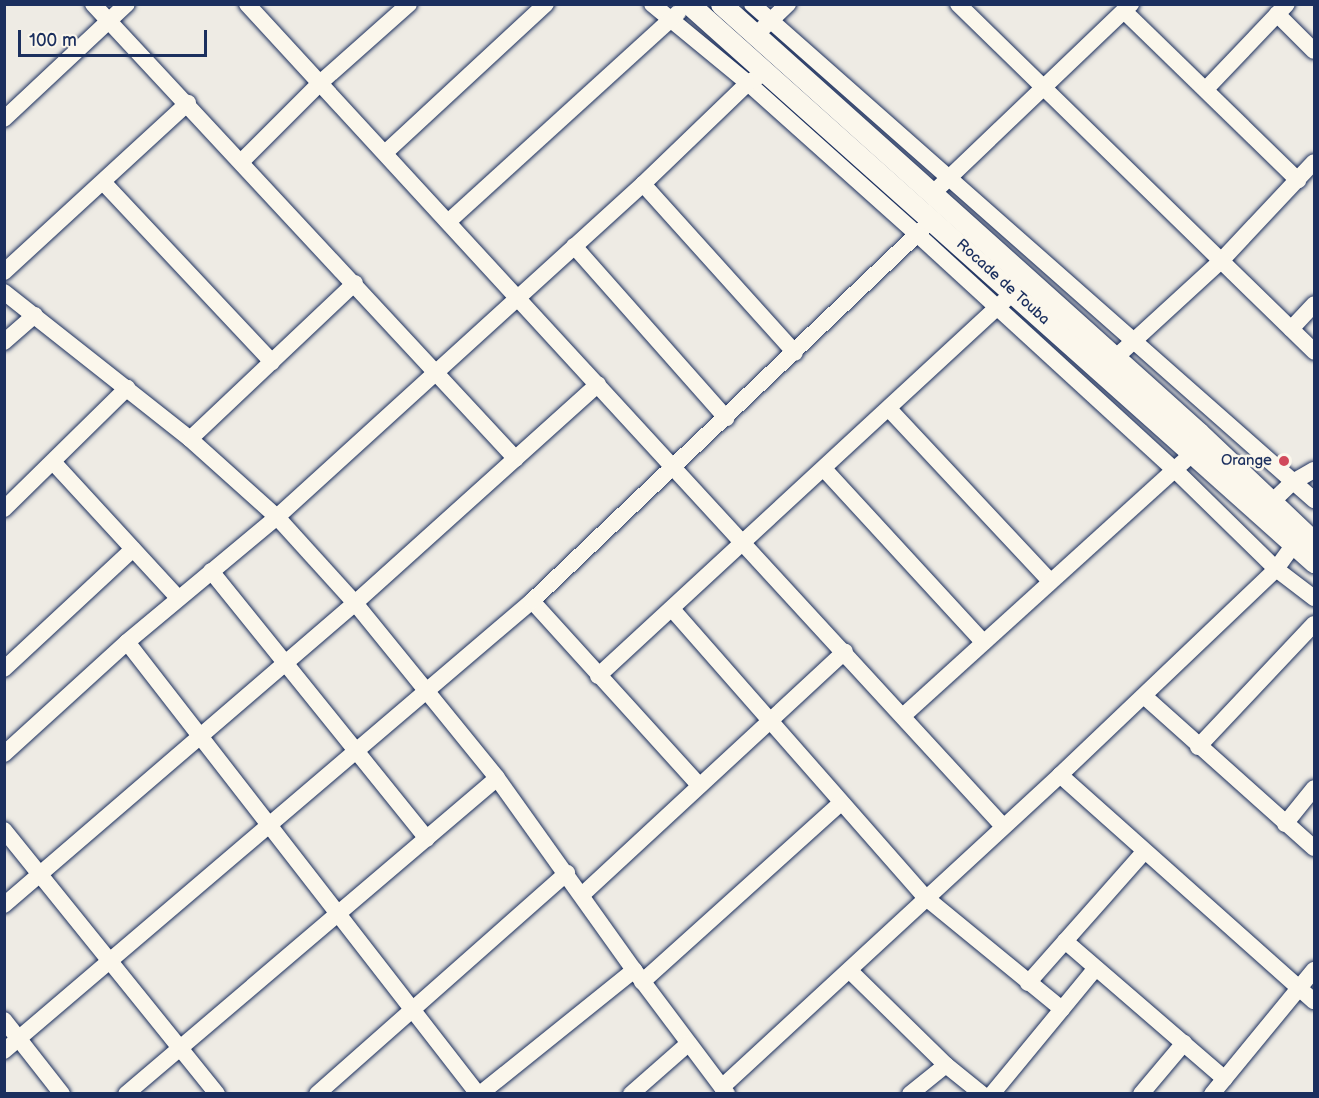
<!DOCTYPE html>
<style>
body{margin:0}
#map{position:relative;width:1319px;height:1098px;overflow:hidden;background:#eeebe4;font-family:"Balsamiq Sans",sans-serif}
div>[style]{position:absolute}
.roads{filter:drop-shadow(0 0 2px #1b2f5e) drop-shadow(0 0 2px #1b2f5e)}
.minor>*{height:16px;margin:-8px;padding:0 8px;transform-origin:8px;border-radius:8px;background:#fbf7ec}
.major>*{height:21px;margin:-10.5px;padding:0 10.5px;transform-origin:10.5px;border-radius:10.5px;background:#fbf7ec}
.dots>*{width:16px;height:16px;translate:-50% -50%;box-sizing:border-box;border:3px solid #fbf7ec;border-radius:50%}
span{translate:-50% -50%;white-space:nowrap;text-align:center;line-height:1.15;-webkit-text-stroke:5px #fbf7ec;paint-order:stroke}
.street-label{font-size:15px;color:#1b2f5e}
.poi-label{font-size:15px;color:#1b2f5e}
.right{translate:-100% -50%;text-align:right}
.frame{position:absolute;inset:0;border:6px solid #1b2f5e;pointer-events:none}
.scale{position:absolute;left:18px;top:30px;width:189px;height:27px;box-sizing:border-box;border:3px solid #1b2f5e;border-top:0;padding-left:8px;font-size:18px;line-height:21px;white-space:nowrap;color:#1b2f5e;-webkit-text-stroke:4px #fbf7ec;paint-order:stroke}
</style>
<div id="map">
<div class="roads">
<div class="minor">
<i style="left:93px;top:4px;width:621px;rotate:47.09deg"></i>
<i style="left:247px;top:4px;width:1117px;rotate:47.4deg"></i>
<i style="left:652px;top:4px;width:124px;rotate:39.5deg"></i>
<i style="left:748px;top:83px;width:225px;rotate:41.8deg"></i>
<i style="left:916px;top:233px;width:351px;rotate:42.5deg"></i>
<i style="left:1175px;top:470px;width:141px;rotate:44.4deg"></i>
<i style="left:1276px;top:569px;width:48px;rotate:37.3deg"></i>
<i style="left:752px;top:4px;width:750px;rotate:41.43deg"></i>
<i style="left:958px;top:4px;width:498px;rotate:44.3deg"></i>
<i style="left:1124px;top:11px;width:243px;rotate:44.2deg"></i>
<i style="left:1277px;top:14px;width:52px;rotate:45deg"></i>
<i style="left:763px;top:28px;width:35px;rotate:-44deg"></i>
<i style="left:1206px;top:89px;width:117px;rotate:-46.4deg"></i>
<i style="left:4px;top:119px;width:168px;rotate:-43.1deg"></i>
<i style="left:386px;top:152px;width:218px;rotate:-42.8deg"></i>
<i style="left:242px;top:161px;width:110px;rotate:-45deg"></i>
<i style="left:320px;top:83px;width:119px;rotate:-41.6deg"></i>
<i style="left:103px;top:182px;width:247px;rotate:46.8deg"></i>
<i style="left:643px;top:184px;width:227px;rotate:48deg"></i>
<i style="left:931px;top:195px;width:277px;rotate:-43.7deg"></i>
<i style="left:448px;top:222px;width:311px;rotate:-42.3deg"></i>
<i style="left:574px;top:246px;width:230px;rotate:48.5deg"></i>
<i style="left:4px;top:272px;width:250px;rotate:-42.6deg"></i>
<i style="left:4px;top:292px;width:237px;rotate:38.3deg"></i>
<i style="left:190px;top:439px;width:117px;rotate:41.9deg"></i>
<i style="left:277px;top:517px;width:116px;rotate:47.8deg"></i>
<i style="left:355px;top:603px;width:225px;rotate:50.9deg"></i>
<i style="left:497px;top:778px;width:236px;rotate:54.5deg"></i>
<i style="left:634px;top:970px;width:155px;rotate:53.1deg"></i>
<i style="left:1291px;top:329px;width:34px;rotate:-47deg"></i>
<i style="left:4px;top:342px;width:41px;rotate:-41.1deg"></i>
<i style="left:1114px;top:359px;width:144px;rotate:-42.5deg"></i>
<i style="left:1220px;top:262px;width:137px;rotate:-46.8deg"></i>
<i style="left:889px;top:409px;width:236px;rotate:46.9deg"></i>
<i style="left:190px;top:439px;width:227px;rotate:-43.4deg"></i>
<i style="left:54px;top:463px;width:183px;rotate:47.4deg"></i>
<i style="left:825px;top:470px;width:234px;rotate:47.4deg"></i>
<i style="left:1273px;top:501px;width:28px;rotate:-44deg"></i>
<i style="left:1293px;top:482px;width:24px;rotate:-30deg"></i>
<i style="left:4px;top:509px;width:173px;rotate:-44.5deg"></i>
<i style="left:211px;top:571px;width:344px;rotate:51.1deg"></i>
<i style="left:532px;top:601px;width:247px;rotate:47.8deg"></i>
<i style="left:672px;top:609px;width:383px;rotate:48.7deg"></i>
<i style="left:925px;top:897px;width:177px;rotate:39.3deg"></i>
<i style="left:127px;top:642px;width:572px;rotate:52.17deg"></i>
<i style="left:4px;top:669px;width:176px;rotate:-42.9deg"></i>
<i style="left:598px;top:676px;width:554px;rotate:-42.73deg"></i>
<i style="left:1144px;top:696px;width:228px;rotate:41.8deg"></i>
<i style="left:904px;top:715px;width:391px;rotate:-42.2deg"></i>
<i style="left:1198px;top:747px;width:169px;rotate:-46.7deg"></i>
<i style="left:4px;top:754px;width:166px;rotate:-42.3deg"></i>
<i style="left:127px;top:642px;width:195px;rotate:-39.8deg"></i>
<i style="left:277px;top:517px;width:495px;rotate:-42.3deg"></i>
<i style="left:643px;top:184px;width:146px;rotate:-43.9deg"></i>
<i style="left:748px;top:83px;width:19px;rotate:-32deg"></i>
<i style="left:1060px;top:775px;width:340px;rotate:41.7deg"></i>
<i style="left:1285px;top:824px;width:46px;rotate:-51.1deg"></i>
<i style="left:4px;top:830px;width:339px;rotate:51.1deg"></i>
<i style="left:583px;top:894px;width:357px;rotate:-42.8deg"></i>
<i style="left:4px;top:905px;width:463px;rotate:-40.7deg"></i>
<i style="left:355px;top:603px;width:327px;rotate:-42deg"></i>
<i style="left:1065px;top:941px;width:211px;rotate:40.8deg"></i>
<i style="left:850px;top:971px;width:134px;rotate:44.4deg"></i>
<i style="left:946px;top:1065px;width:46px;rotate:38.9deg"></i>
<i style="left:642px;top:982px;width:268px;rotate:-42deg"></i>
<i style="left:1028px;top:983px;width:175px;rotate:-48.5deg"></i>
<i style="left:4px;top:1020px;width:94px;rotate:51.9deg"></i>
<i style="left:4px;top:1051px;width:694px;rotate:-40.44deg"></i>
<i style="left:532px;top:601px;width:552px;rotate:-43.61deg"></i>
<i style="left:722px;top:1087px;width:460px;rotate:-42.7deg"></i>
<i style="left:1060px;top:775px;width:298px;rotate:-43.6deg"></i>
<i style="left:1276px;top:569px;width:31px;rotate:-54deg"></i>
<i style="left:126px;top:1094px;width:487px;rotate:-40.4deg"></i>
<i style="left:317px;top:1094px;width:334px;rotate:-41.5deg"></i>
<i style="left:480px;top:1094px;width:198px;rotate:-38.8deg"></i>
<i style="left:631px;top:1094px;width:76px;rotate:-41.3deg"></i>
<i style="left:910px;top:1094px;width:46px;rotate:-38.9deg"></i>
<i style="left:992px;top:1094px;width:163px;rotate:-50.5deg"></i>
<i style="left:1141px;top:1094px;width:67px;rotate:-49.9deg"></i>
<i style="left:1212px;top:1094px;width:161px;rotate:-50.6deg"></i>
</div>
<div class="major">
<i style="left:689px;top:4px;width:838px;rotate:41.76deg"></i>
<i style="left:721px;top:4px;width:642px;rotate:41.91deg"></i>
<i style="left:1199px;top:433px;width:158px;rotate:43.5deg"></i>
</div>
</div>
<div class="dots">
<i style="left:1284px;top:461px;background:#d1495b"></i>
</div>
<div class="street-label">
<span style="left:1003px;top:282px;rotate:42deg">Rocade de Touba</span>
</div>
<div class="poi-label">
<span class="right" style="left:1272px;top:461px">Orange</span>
</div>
<div class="frame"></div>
<div class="scale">100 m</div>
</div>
